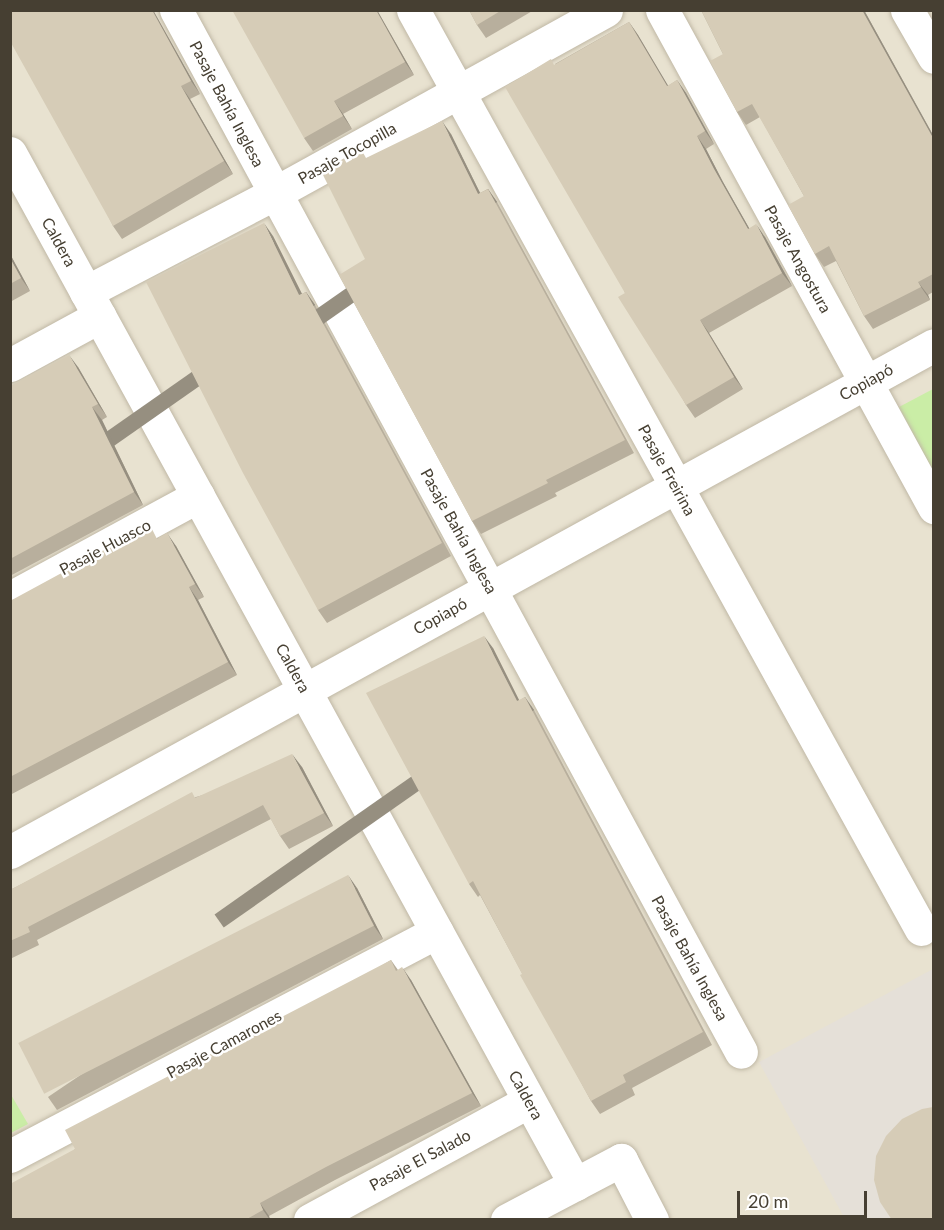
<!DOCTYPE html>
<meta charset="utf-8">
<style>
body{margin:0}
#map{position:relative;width:944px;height:1230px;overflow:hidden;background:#f4efe3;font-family:Lato,sans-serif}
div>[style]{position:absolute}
.residential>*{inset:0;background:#e8e2d0;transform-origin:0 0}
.industrial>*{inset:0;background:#e5e0d8}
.green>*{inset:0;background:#caeda6}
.roads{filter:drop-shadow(0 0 2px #c0b8a5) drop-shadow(0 0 2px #c0b8a5)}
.minor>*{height:33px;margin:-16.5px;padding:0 16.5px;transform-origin:16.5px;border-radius:16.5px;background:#fff}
.wall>*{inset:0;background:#b8af9d}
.shaded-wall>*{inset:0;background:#968f80;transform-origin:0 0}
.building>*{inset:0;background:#d6ccb7;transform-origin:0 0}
span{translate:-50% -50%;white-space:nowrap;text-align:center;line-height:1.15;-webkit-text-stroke:5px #fff;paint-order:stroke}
.street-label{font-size:16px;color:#463f32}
.frame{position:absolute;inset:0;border:12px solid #463f32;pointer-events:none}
.scale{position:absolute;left:737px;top:1191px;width:130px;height:27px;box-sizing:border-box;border:3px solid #463f32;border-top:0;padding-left:8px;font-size:18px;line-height:21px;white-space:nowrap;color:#463f32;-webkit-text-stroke:4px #fff;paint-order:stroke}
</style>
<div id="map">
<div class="residential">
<i style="left:11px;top:11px;width:922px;height:1208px"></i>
</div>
<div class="industrial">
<i style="clip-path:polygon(933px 969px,933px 1219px,845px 1219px,759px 1062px)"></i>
</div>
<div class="green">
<i style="clip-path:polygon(933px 389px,933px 472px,899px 407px)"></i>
<i style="clip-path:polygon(10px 1093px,28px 1124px,11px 1133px,10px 1133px)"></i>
</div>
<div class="roads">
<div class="minor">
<i style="left:176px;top:10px;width:1185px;rotate:61.53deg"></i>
<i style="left:413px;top:10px;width:1050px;rotate:61.07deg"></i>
<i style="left:662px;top:10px;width:567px;rotate:61.31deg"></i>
<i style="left:907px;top:10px;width:54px;rotate:60.1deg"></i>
<i style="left:10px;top:153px;width:1176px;rotate:61.28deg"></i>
<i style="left:86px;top:292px;width:213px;rotate:-27.6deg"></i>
<i style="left:275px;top:193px;width:378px;rotate:-28.9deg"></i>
<i style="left:10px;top:365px;width:102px;rotate:-28.6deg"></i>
<i style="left:10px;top:598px;width:214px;rotate:-28.5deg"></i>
<i style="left:10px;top:852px;width:1054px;rotate:-28.75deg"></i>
<i style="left:10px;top:1156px;width:482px;rotate:-27.7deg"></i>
<i style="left:310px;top:1220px;width:249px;rotate:-28.5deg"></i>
<i style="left:507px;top:1220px;width:129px;rotate:-27.8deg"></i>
<i style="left:621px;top:1160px;width:68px;rotate:62.7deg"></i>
</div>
</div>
<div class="wall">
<i style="clip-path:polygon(10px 10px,153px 10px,200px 94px,190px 99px,233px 174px,122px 239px,113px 226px)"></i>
<i style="clip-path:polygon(377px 10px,414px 75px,343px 114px,352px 129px,313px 151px,304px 138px)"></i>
<i style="clip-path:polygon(469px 10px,534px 10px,486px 38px,477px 25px)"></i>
<i style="clip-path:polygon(701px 10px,864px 10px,933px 135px,933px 292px,928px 295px,930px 300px,873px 329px,864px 316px,836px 261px,824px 267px,815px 254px,804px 196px,760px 117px,746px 125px,737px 112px,723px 54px)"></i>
<i style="clip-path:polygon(629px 22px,638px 35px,668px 86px,677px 80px,686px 93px,714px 144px,706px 149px,723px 182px,749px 228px,765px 237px,792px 286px,709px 333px,743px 389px,695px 418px,686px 405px,625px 293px,555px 64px)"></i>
<i style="clip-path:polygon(451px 134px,480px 193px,488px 189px,497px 202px,634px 453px,555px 493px,557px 496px,481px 534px,472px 521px,365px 259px,367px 158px)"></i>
<i style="clip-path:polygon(273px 236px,302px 294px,306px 292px,315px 305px,451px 556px,327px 623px,318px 610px)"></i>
<i style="clip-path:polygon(10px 254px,30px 291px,10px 302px)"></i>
<i style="clip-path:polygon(78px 367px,107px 417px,102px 420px,143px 505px,10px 576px,10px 386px)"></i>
<i style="clip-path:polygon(159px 538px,176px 546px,204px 597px,198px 600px,237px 675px,10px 795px,10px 601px)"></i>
<i style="clip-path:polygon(493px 648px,519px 700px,534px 710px,712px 1045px,632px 1088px,635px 1095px,600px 1114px,591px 1101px,480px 895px,478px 897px,469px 884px)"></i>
<i style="clip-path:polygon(302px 767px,333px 826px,289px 849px,280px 836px,271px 819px,37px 940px,39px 945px,10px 959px,10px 890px,196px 797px)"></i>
<i style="clip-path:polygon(357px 888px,383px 939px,57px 1110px,48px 1097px)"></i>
<i style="clip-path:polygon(391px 960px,398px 970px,411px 980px,481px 1106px,335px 1180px,269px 1216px,270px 1220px,10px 1220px,75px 1149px)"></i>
</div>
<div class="shaded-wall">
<i style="clip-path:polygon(152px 10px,153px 10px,200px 94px,191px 81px)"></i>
<i style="clip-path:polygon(376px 10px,377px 10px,414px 75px,405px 62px)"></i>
<i style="clip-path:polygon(862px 10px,864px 10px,933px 135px,933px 138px)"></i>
<i style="clip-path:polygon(629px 22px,638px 35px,676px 99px,667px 86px)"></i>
<i style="clip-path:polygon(677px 80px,686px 93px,714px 144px,705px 131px)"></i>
<i style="clip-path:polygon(181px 86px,190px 99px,233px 174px,224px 161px)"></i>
<i style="clip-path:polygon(334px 101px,343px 114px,352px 129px,343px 116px)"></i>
<i style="clip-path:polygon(442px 121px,451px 134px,487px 207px,478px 194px)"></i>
<i style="clip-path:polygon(697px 136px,706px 149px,723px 182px,757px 242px,748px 229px,714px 169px)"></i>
<i style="left:488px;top:189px;width:16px;height:286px;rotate:55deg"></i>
<i style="clip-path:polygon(264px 223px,273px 236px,309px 308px,299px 295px)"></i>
<i style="clip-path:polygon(756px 224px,765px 237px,792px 286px,782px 273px)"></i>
<i style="clip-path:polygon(10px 254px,30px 291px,21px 278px,10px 258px)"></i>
<i style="clip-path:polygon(918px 282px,928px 295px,930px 300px,921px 287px)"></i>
<i style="left:306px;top:292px;width:16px;height:285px;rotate:55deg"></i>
<i style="clip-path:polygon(700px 320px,709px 333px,743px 389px,734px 377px)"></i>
<i style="clip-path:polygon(69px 355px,78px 367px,107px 417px,98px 404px)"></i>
<i style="clip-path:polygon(92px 407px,102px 420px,143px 505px,134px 492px)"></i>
<i style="clip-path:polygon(167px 533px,176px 546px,204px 597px,195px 584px)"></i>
<i style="clip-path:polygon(189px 587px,198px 600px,237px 675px,228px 662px)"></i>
<i style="clip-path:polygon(484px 636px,493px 648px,526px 714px,517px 701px)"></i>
<i style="left:525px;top:697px;width:16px;height:379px;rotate:55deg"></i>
<i style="clip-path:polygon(292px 754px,302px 767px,333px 826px,324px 813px)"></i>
<i style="clip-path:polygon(348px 875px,357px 888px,383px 939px,374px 926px)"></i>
<i style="clip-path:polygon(402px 967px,411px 980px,481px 1106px,472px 1093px)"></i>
<i style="clip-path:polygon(260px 1203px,269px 1216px,270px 1220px,263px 1210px)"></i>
</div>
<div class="building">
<i style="clip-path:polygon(10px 10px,152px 10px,191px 81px,181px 86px,224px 161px,113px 226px,10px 41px)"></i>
<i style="clip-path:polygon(232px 10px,376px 10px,405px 62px,334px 101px,343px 116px,304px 138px)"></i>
<i style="clip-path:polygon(469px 10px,502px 10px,477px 25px)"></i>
<i style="clip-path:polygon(701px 10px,862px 10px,933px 138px,933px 274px,918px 282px,921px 287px,864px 316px,829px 246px,815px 254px,788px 205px,804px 196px,752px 104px,737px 112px,710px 61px,723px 54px)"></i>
<i style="clip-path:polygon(629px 22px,667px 86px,677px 80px,705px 131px,697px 136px,714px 169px,748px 229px,756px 224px,782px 273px,700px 320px,734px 377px,686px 405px,618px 297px,625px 293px,505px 87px,551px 59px,554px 65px)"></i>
<i style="clip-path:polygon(442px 121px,478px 194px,488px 189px,625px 440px,546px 480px,548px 483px,472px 521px,339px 275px,365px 259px,321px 171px,361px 149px,366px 158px)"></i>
<i style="clip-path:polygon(264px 223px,299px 295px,306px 292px,442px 543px,318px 610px,243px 473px,146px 282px)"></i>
<i style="clip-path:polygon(10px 258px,21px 278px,10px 284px)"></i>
<i style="clip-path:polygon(69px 355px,98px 404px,92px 407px,134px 492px,10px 559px,10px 386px)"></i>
<i style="clip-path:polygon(150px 525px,157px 539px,167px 533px,195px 584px,189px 587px,228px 662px,10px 777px,10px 601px)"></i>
<i style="clip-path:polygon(484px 636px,517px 701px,525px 697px,703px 1032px,623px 1075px,626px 1082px,591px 1101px,520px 975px,522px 974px,473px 881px,469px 884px,366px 693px)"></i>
<i style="clip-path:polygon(292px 754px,324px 813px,280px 836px,263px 805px,28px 927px,30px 932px,10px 941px,10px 890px,192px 792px,195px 798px)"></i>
<i style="left:348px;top:875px;width:57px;height:370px;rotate:63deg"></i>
<i style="clip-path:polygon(391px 960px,396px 971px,402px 967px,472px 1093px,326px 1167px,260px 1203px,263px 1210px,245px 1220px,10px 1220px,10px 1184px,75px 1149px,65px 1130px)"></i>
<i style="clip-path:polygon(933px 1107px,933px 1220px,892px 1220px,880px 1202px,874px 1180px,876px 1156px,886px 1136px,902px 1119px,922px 1109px)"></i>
</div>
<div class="street-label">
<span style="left:227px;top:104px;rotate:62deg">Pasaje Bahía Inglesa</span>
<span style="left:347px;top:153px;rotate:-29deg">Pasaje Tocopilla</span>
<span style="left:59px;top:242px;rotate:61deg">Caldera</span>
<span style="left:798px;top:259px;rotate:61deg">Pasaje Angostura</span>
<span style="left:866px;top:382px;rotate:-29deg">Copiapó</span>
<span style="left:667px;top:470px;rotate:61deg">Pasaje Freirina</span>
<span style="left:459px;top:531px;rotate:61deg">Pasaje Bahía Inglesa</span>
<span style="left:105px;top:547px;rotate:-28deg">Pasaje Huasco</span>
<span style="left:440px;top:616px;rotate:-29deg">Copiapó</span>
<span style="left:293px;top:668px;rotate:61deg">Caldera</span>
<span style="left:690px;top:958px;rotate:61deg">Pasaje Bahía Inglesa</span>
<span style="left:224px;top:1044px;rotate:-28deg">Pasaje Camarones</span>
<span style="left:526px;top:1095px;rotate:61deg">Caldera</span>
<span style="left:420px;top:1160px;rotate:-28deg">Pasaje El Salado</span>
</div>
<div class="frame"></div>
<div class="scale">20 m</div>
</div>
